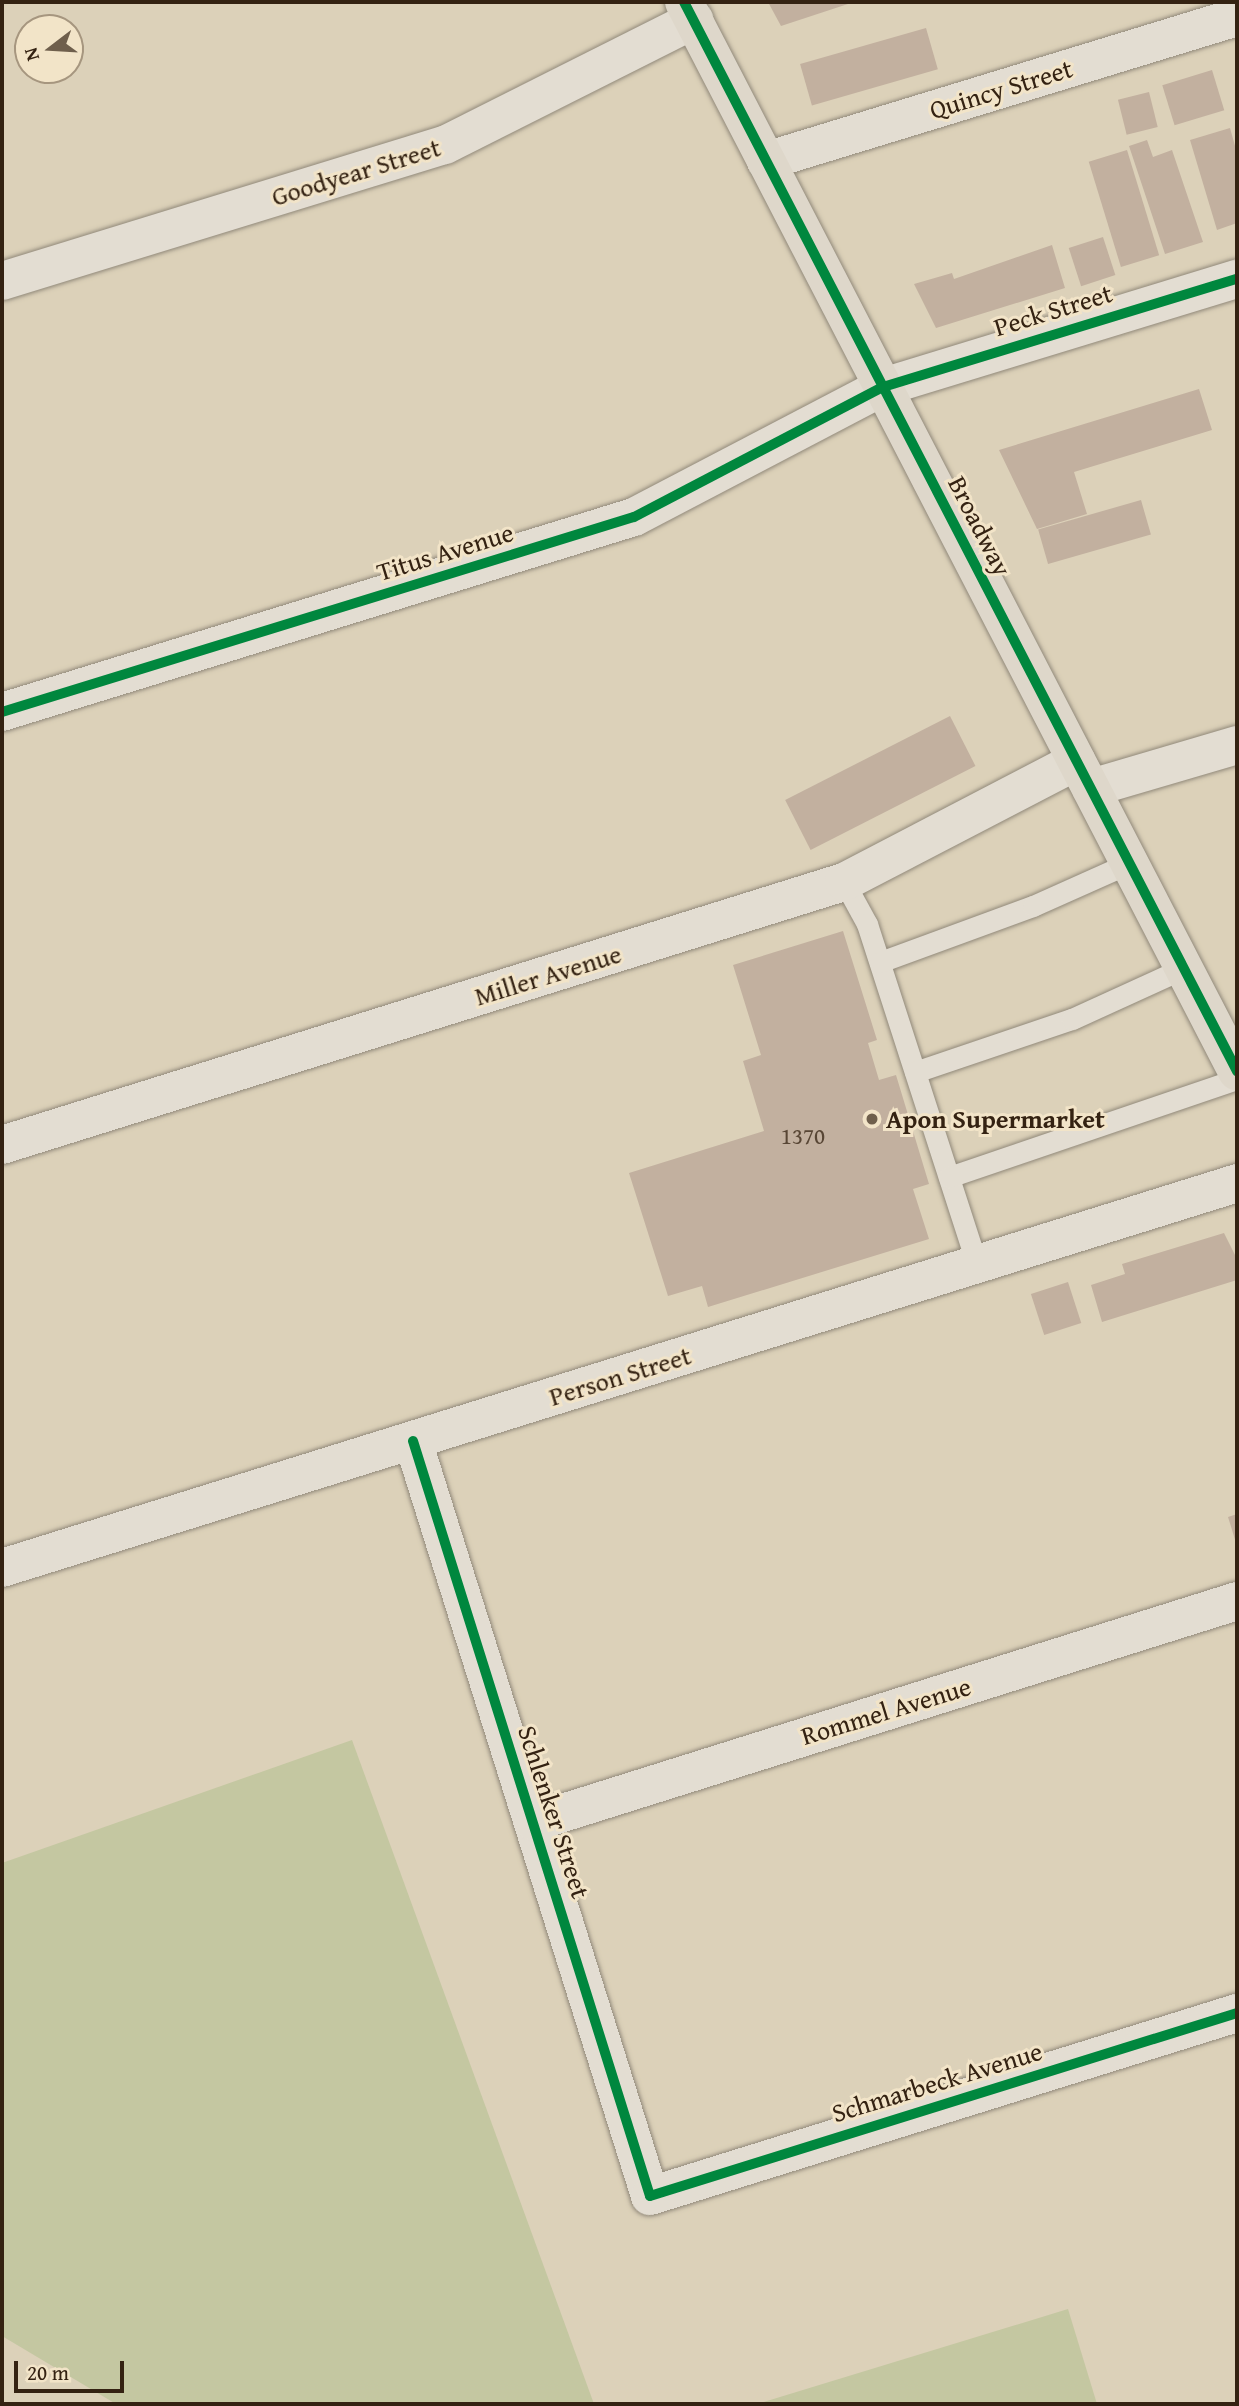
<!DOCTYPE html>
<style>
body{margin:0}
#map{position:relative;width:1239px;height:2406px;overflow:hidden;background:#dcd1b9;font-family:"Gentium Book Plus",serif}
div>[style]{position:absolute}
.green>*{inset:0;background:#c4c7a1}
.building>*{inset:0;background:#c2b09f;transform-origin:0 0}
.roads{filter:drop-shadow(0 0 2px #91897a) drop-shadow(0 0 2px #91897a)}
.lane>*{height:21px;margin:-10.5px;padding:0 10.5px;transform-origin:10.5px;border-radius:10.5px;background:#e3ddd2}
.street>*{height:38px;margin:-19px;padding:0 19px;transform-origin:19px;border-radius:19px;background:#e3ddd2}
.primary>*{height:38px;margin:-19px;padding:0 19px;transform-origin:19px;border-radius:19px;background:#ded7ca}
.cycleway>*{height:10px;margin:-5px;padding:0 5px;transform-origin:5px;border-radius:5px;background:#00873e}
.dots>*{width:19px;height:19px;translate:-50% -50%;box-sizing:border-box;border:4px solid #f2e4c8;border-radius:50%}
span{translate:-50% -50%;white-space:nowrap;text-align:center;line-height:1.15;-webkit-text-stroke:6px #f2e4c8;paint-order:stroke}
.number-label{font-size:23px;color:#584635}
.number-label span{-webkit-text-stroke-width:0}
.street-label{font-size:26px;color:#342212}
.poi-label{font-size:26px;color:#342212;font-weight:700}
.left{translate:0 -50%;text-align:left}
.frame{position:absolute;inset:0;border:4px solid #342212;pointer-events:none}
.north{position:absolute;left:14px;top:14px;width:70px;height:70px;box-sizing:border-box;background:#f2e4c8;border:2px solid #a6967f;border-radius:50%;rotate:253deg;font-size:19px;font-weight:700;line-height:28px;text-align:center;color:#342212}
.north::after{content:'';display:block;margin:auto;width:24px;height:32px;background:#6f5f4c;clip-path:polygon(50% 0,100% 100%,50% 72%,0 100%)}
.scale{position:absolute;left:14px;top:2361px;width:110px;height:32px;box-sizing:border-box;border:4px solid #342212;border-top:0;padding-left:9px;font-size:21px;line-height:24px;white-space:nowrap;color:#342212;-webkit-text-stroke:5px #f2e4c8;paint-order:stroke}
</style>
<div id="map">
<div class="green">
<i style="clip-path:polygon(352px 1740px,594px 2404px,116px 2404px,2px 2336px,2px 1863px)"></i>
<i style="clip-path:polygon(1068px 2309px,1097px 2404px,757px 2404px)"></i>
</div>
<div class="building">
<i style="clip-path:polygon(768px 2px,854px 2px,781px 26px)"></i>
<i style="left:926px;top:28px;width:43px;height:131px;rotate:74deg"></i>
<i style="left:1212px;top:70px;width:42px;height:52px;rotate:73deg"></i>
<i style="left:1149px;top:92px;width:36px;height:32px;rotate:76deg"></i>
<i style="clip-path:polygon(1230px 128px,1237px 153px,1237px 223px,1217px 230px,1190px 140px)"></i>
<i style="clip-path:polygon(1147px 140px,1153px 157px,1172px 150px,1203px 242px,1165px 254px,1129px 146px)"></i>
<i style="left:1127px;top:150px;width:110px;height:40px;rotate:73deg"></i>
<i style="left:1103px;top:237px;width:40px;height:36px;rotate:72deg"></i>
<i style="clip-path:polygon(1052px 245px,1065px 288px,936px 328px,914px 284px,952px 273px,954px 279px)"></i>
<i style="clip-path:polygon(1199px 389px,1212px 430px,1074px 472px,1087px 514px,1037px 529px,999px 450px)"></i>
<i style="left:1141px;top:500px;width:36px;height:107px;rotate:74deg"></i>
<i style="left:950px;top:716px;width:56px;height:185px;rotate:63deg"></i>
<i style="clip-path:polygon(843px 931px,877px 1040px,868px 1043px,879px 1080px,896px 1075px,929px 1184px,913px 1189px,929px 1239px,708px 1307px,702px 1286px,668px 1296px,629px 1173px,764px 1131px,743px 1061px,761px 1055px,733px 965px)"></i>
<i style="clip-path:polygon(1224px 1233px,1237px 1259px,1237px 1280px,1102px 1322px,1091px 1285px,1125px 1274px,1122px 1264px)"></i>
<i style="left:1068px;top:1282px;width:43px;height:39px;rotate:72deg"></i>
<i style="clip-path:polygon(1237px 1514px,1237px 1546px,1228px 1517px)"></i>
</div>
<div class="roads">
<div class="lane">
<i style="left:844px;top:882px;width:48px;rotate:61.3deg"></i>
<i style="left:867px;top:924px;width:357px;rotate:72.1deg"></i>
<i style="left:880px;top:962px;width:163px;rotate:-20.1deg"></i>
<i style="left:1033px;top:906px;width:105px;rotate:-24.1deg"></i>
<i style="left:915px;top:1072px;width:166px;rotate:-18.7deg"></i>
<i style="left:1072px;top:1019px;width:123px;rotate:-24.5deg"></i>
<i style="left:949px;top:1177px;width:304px;rotate:-18.8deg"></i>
</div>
<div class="street">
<i style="left:766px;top:161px;width:493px;rotate:-17deg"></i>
<i style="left:2px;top:281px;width:463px;rotate:-17.1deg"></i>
<i style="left:445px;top:145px;width:279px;rotate:-26.7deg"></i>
<i style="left:2px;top:712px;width:661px;rotate:-17.15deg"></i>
<i style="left:634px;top:517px;width:281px;rotate:-27.6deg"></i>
<i style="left:883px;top:387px;width:370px;rotate:-17deg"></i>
<i style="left:1091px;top:788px;width:152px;rotate:-16.4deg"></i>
<i style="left:2px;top:1145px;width:882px;rotate:-17.35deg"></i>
<i style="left:844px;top:882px;width:262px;rotate:-27.5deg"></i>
<i style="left:413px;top:1441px;width:791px;rotate:72.57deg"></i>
<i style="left:650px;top:2196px;width:615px;rotate:-17.32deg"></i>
<i style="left:2px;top:1568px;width:1294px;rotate:-17.31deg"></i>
<i style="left:534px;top:1822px;width:737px;rotate:-17.45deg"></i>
</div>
<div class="primary">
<i style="left:684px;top:2px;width:1204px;rotate:62.65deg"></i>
</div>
</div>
<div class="cycleway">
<i style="left:684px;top:2px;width:1204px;rotate:62.65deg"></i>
<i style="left:2px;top:712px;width:661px;rotate:-17.15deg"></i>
<i style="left:634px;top:517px;width:281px;rotate:-27.6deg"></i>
<i style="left:883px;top:387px;width:370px;rotate:-17deg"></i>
<i style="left:413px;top:1441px;width:791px;rotate:72.57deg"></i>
<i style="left:650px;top:2196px;width:615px;rotate:-17.32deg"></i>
</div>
<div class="dots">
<i style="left:872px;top:1119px;background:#6f5f4c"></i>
</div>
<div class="number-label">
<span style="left:803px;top:1136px">1370</span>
</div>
<div class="street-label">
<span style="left:1001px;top:89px;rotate:-17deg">Quincy Street</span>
<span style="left:356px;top:172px;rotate:-17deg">Goodyear Street</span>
<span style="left:1053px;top:310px;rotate:-17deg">Peck Street</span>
<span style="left:980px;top:526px;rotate:63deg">Broadway</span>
<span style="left:445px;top:552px;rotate:-17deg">Titus Avenue</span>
<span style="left:548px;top:975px;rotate:-17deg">Miller Avenue</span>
<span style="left:620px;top:1376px;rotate:-17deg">Person Street</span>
<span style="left:886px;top:1711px;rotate:-17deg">Rommel Avenue</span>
<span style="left:554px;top:1812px;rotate:72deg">Schlenker Street</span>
<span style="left:937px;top:2082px;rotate:-17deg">Schmarbeck Avenue</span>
</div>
<div class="poi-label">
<span class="left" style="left:886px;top:1119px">Apon Supermarket</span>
</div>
<div class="frame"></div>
<div class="north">N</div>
<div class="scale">20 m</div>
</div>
